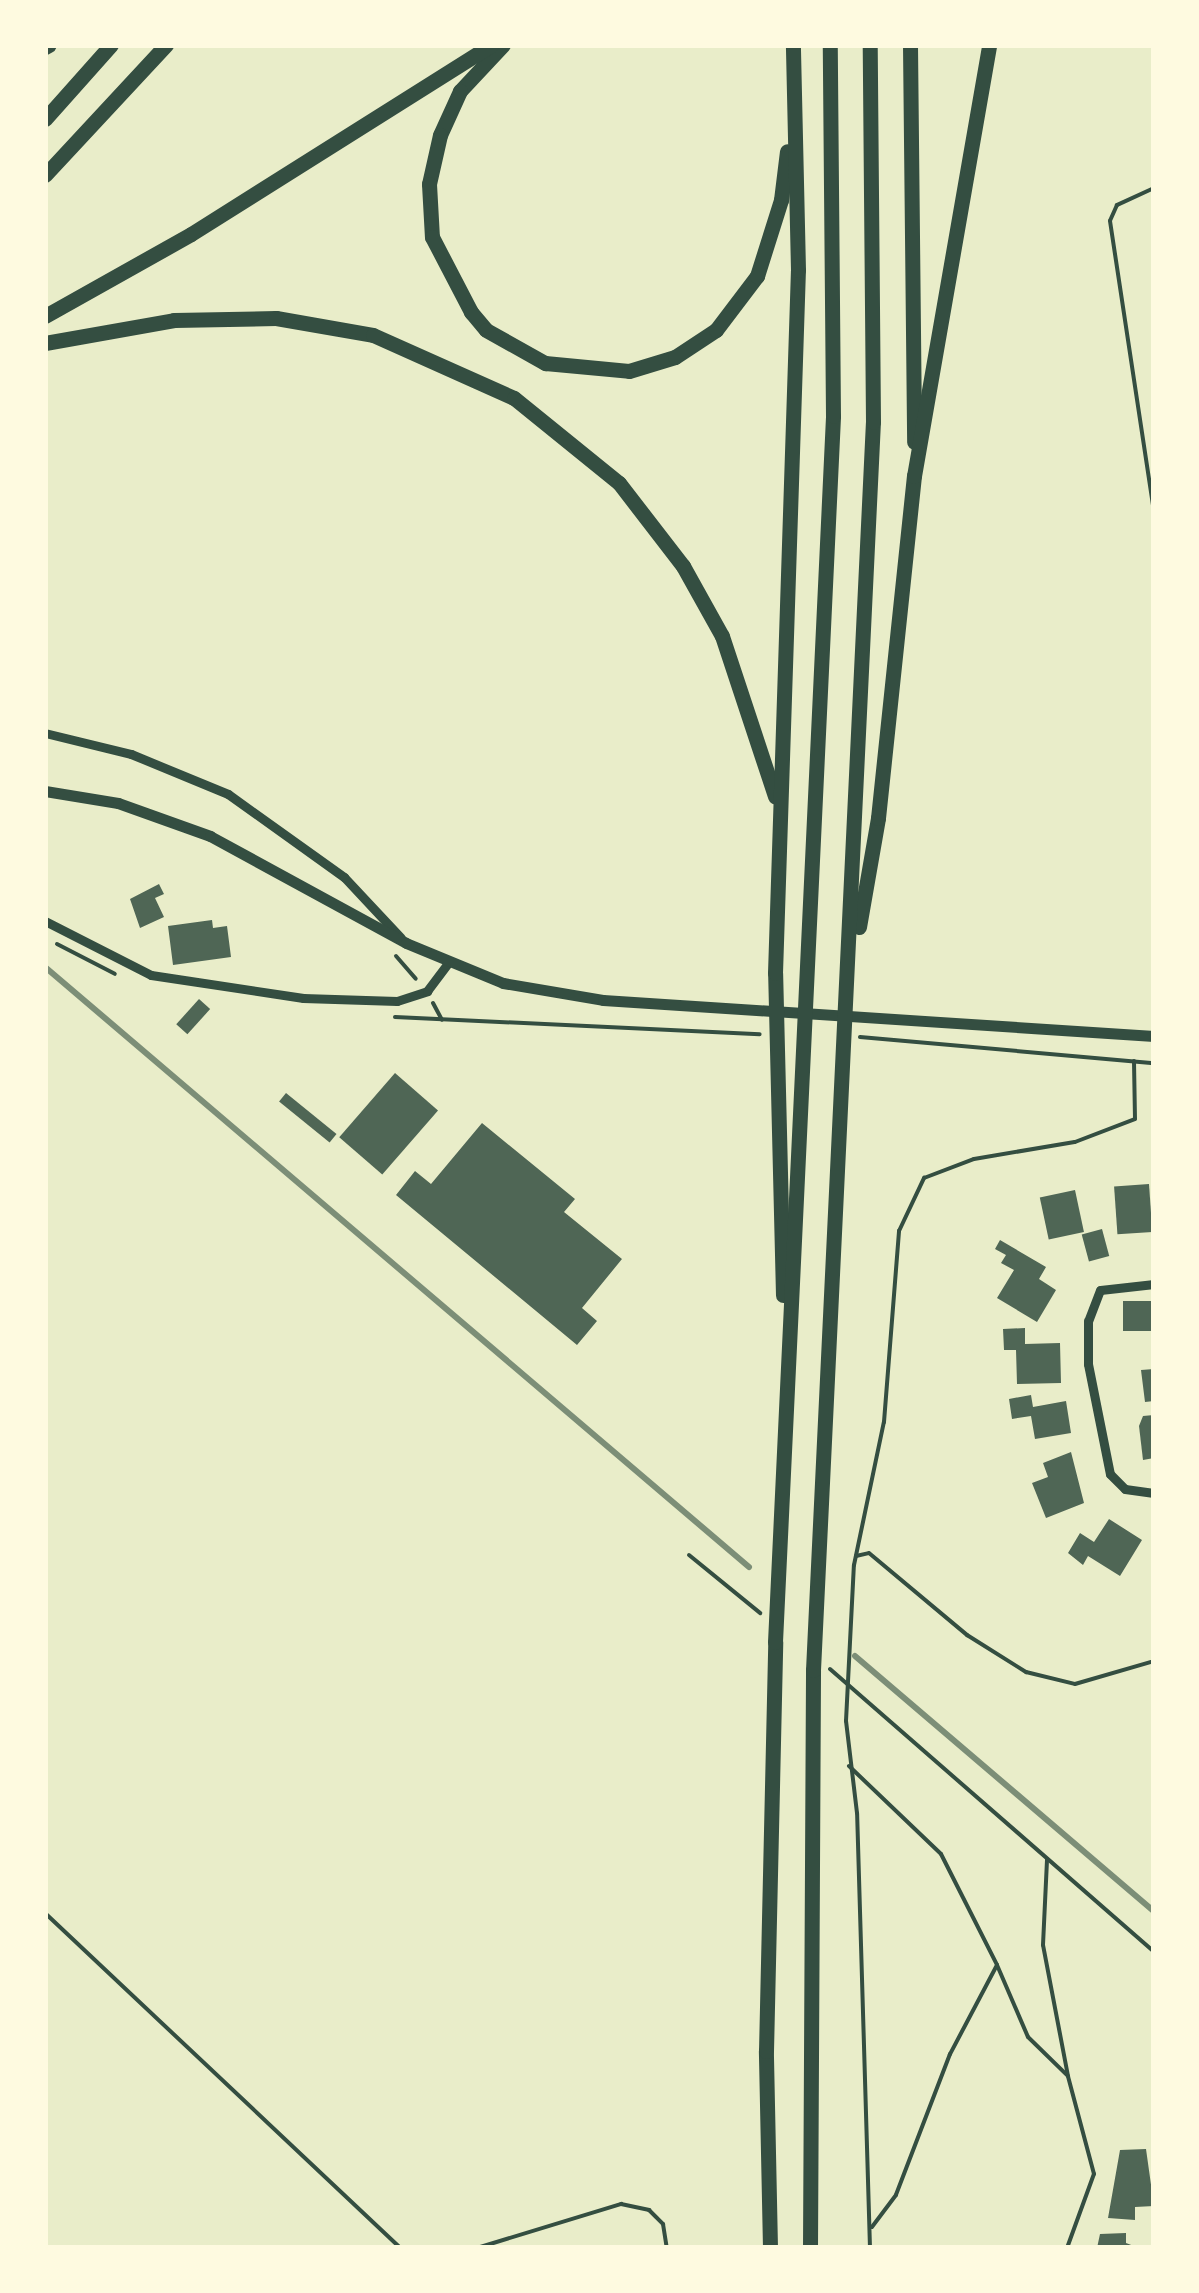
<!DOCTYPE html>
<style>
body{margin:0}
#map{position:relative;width:1199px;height:2293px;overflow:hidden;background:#e9edc9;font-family:"Nunito Sans",sans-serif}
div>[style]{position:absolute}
.building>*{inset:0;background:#4f6655;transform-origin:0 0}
.path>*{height:4px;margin:-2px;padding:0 2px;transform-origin:2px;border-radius:2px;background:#344e41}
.minor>*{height:9px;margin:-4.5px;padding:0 4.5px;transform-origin:4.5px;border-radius:4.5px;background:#344e41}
.tertiary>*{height:11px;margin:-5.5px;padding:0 5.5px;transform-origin:5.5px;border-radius:5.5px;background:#344e41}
.motorway>*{height:15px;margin:-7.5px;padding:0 7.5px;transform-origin:7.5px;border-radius:7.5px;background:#344e41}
.rail>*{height:6px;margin:-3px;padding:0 3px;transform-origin:3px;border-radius:3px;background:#7c8e77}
span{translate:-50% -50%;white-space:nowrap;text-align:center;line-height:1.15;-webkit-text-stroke:10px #fefae0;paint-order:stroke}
.frame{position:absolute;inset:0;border:48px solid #fefae0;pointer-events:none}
</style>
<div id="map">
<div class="building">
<i style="clip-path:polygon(159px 884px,164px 894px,155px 898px,164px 917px,140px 928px,130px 899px)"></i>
<i style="clip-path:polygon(212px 920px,213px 928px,227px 926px,231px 957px,173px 965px,168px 926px)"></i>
<i style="left:199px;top:999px;width:15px;height:34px;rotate:42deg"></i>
<i style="left:395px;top:1073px;width:57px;height:85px;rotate:41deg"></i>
<i style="left:286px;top:1093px;width:65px;height:11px;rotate:39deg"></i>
<i style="clip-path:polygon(482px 1123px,575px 1199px,564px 1212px,622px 1259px,582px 1308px,597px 1321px,577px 1345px,396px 1195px,415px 1171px,431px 1184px)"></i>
<i style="left:1149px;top:1184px;width:48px;height:35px;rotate:86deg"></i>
<i style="left:1075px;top:1190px;width:43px;height:36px;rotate:78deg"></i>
<i style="left:1102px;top:1229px;width:28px;height:21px;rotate:75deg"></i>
<i style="clip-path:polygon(1000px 1240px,1046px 1267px,1039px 1279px,1056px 1290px,1037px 1322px,997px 1298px,1014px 1270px,1001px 1263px,1006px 1255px,995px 1249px)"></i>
<i style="left:1154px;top:1301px;width:30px;height:31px;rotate:90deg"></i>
<i style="clip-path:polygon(1025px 1328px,1025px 1344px,1060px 1343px,1061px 1383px,1017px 1384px,1016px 1350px,1004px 1350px,1003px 1329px)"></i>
<i style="clip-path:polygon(1154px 1369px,1154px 1401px,1145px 1402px,1141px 1370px)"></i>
<i style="clip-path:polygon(1031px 1395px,1033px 1407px,1066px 1401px,1071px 1433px,1035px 1439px,1031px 1416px,1012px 1419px,1009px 1399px)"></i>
<i style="clip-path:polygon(1154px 1415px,1154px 1458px,1143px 1460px,1139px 1426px,1143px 1416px)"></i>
<i style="clip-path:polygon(1071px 1452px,1084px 1503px,1046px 1518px,1032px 1483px,1048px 1477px,1043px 1463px)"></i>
<i style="clip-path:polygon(1109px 1519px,1142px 1540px,1120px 1576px,1088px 1556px,1083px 1565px,1068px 1553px,1080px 1533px,1094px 1542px)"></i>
<i style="clip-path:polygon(1146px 2149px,1154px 2206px,1135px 2207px,1135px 2220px,1108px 2218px,1120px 2150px)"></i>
<i style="clip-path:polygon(1126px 2233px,1126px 2243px,1139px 2248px,1097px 2248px,1100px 2234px)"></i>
</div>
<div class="path">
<i style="left:1154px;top:188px;width:41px;rotate:155.3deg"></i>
<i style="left:1117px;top:205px;width:17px;rotate:114deg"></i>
<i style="left:1110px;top:221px;width:295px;rotate:81.4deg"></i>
<i style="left:57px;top:944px;width:65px;rotate:27.3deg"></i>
<i style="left:396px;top:956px;width:30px;rotate:49deg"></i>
<i style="left:433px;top:1003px;width:19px;rotate:62deg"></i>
<i style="left:395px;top:1017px;width:365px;rotate:2.7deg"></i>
<i style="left:860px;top:1037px;width:295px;rotate:5.1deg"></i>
<i style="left:689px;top:1555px;width:92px;rotate:39.2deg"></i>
<i style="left:856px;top:1556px;width:13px;rotate:-13deg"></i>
<i style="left:869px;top:1553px;width:128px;rotate:39.9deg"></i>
<i style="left:967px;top:1635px;width:70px;rotate:32.1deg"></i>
<i style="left:1026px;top:1672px;width:50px;rotate:13.8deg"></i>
<i style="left:1075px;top:1684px;width:82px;rotate:-16.2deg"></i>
<i style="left:830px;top:1669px;width:430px;rotate:41.1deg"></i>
<i style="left:849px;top:1766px;width:127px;rotate:43.7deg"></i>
<i style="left:941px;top:1854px;width:124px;rotate:63.2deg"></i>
<i style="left:997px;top:1965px;width:101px;rotate:117.8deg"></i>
<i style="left:950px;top:2054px;width:151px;rotate:111deg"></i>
<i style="left:896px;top:2195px;width:40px;rotate:127deg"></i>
<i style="left:45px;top:1913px;width:488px;rotate:43.3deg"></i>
<i style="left:997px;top:1965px;width:78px;rotate:66.7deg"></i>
<i style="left:1028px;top:2037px;width:56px;rotate:44.3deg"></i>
<i style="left:1068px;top:2076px;width:133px;rotate:-100.8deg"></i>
<i style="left:1043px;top:1945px;width:86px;rotate:-87.3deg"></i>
<i style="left:477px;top:2248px;width:151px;rotate:-17deg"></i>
<i style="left:621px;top:2204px;width:29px;rotate:12deg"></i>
<i style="left:649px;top:2210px;width:20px;rotate:45deg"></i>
<i style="left:663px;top:2224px;width:24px;rotate:81deg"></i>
<i style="left:870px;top:2248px;width:435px;rotate:-91.7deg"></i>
<i style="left:857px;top:1813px;width:93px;rotate:-96.8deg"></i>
<i style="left:846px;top:1721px;width:156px;rotate:-87.1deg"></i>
<i style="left:854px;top:1565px;width:146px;rotate:-78.2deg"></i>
<i style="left:884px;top:1422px;width:192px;rotate:-85.5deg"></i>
<i style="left:899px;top:1231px;width:59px;rotate:-64.7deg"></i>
<i style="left:924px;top:1178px;width:53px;rotate:-20.8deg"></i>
<i style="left:974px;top:1159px;width:102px;rotate:-9.6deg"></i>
<i style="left:1075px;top:1142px;width:64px;rotate:-21deg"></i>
<i style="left:1135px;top:1119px;width:58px;rotate:-91deg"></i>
<i style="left:1067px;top:2248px;width:79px;rotate:-70deg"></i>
<i style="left:1094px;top:2174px;width:101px;rotate:-104.9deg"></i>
</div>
<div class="minor">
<i style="left:45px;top:733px;width:89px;rotate:13.7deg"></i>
<i style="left:131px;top:754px;width:105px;rotate:22.4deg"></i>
<i style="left:228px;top:794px;width:143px;rotate:35.6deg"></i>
<i style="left:344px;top:877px;width:83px;rotate:46.9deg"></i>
<i style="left:45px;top:921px;width:119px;rotate:27deg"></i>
<i style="left:151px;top:975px;width:154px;rotate:8.6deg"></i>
<i style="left:303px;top:998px;width:94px;rotate:1.8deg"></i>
<i style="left:397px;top:1001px;width:32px;rotate:-18deg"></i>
<i style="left:427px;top:991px;width:35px;rotate:-53deg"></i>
<i style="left:1154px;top:1284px;width:54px;rotate:173.7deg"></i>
<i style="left:1100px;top:1290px;width:33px;rotate:111deg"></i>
<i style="left:1088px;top:1321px;width:43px;rotate:90deg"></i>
<i style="left:1088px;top:1364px;width:112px;rotate:78.7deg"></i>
<i style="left:1110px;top:1474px;width:21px;rotate:45deg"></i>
<i style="left:1125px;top:1489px;width:29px;rotate:8deg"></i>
</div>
<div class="tertiary">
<i style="left:45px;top:791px;width:74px;rotate:9.3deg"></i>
<i style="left:118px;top:803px;width:98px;rotate:19.7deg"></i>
<i style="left:210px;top:836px;width:223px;rotate:28.6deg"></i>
<i style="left:406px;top:943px;width:105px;rotate:22.4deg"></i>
<i style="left:503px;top:983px;width:101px;rotate:9.6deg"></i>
<i style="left:603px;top:1000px;width:552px;rotate:3.74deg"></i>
</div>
<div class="motorway">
<i style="left:503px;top:45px;width:63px;rotate:133.1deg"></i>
<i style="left:460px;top:91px;width:48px;rotate:114.4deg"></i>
<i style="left:440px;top:135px;width:50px;rotate:102.7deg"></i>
<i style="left:429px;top:184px;width:53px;rotate:86.8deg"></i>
<i style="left:432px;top:237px;width:85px;rotate:62.5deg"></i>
<i style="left:471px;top:312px;width:23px;rotate:50deg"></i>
<i style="left:486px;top:330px;width:68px;rotate:29.2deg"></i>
<i style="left:545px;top:363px;width:84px;rotate:5.4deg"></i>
<i style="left:629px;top:371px;width:48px;rotate:-16.9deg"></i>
<i style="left:675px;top:357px;width:49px;rotate:-33.4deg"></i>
<i style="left:716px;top:330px;width:68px;rotate:-52.8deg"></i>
<i style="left:757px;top:276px;width:80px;rotate:-72.5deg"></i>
<i style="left:781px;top:200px;width:49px;rotate:-83deg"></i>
<i style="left:910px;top:45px;width:397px;rotate:89.4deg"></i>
<i style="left:45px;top:47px;width:4px;rotate:-27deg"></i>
<i style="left:45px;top:119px;width:99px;rotate:-48.3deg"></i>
<i style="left:45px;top:175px;width:178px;rotate:-47.1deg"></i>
<i style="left:45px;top:316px;width:167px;rotate:-29.3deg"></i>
<i style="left:191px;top:234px;width:355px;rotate:-32.2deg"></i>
<i style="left:45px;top:343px;width:131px;rotate:-10.1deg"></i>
<i style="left:174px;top:320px;width:102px;rotate:-1.1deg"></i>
<i style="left:276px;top:318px;width:98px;rotate:9.9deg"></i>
<i style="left:373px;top:335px;width:154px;rotate:24.1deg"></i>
<i style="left:514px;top:398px;width:135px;rotate:39deg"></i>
<i style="left:619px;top:483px;width:105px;rotate:52.4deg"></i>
<i style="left:683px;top:566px;width:80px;rotate:60.9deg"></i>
<i style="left:722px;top:636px;width:169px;rotate:71.7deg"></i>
<i style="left:859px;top:927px;width:111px;rotate:-80.1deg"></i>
<i style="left:878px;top:818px;width:344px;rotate:-84deg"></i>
<i style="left:914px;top:476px;width:437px;rotate:-80.1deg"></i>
<i style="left:783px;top:1295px;width:322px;rotate:-91.4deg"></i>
<i style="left:775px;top:973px;width:703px;rotate:-88.13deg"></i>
<i style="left:798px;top:270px;width:225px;rotate:-91.3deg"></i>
<i style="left:770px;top:2248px;width:197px;rotate:-91.2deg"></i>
<i style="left:766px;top:2051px;width:409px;rotate:-88.7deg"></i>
<i style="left:775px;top:1642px;width:1227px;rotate:-87.29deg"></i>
<i style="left:833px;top:416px;width:371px;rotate:-90.5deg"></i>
<i style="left:810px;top:2248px;width:578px;rotate:-89.7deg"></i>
<i style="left:813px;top:1670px;width:1249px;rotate:-87.25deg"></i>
<i style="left:873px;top:422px;width:377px;rotate:-90.5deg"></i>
</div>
<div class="rail">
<i style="left:45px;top:967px;width:925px;rotate:40.44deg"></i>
<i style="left:855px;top:1656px;width:393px;rotate:40.5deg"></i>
</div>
<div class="frame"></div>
</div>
